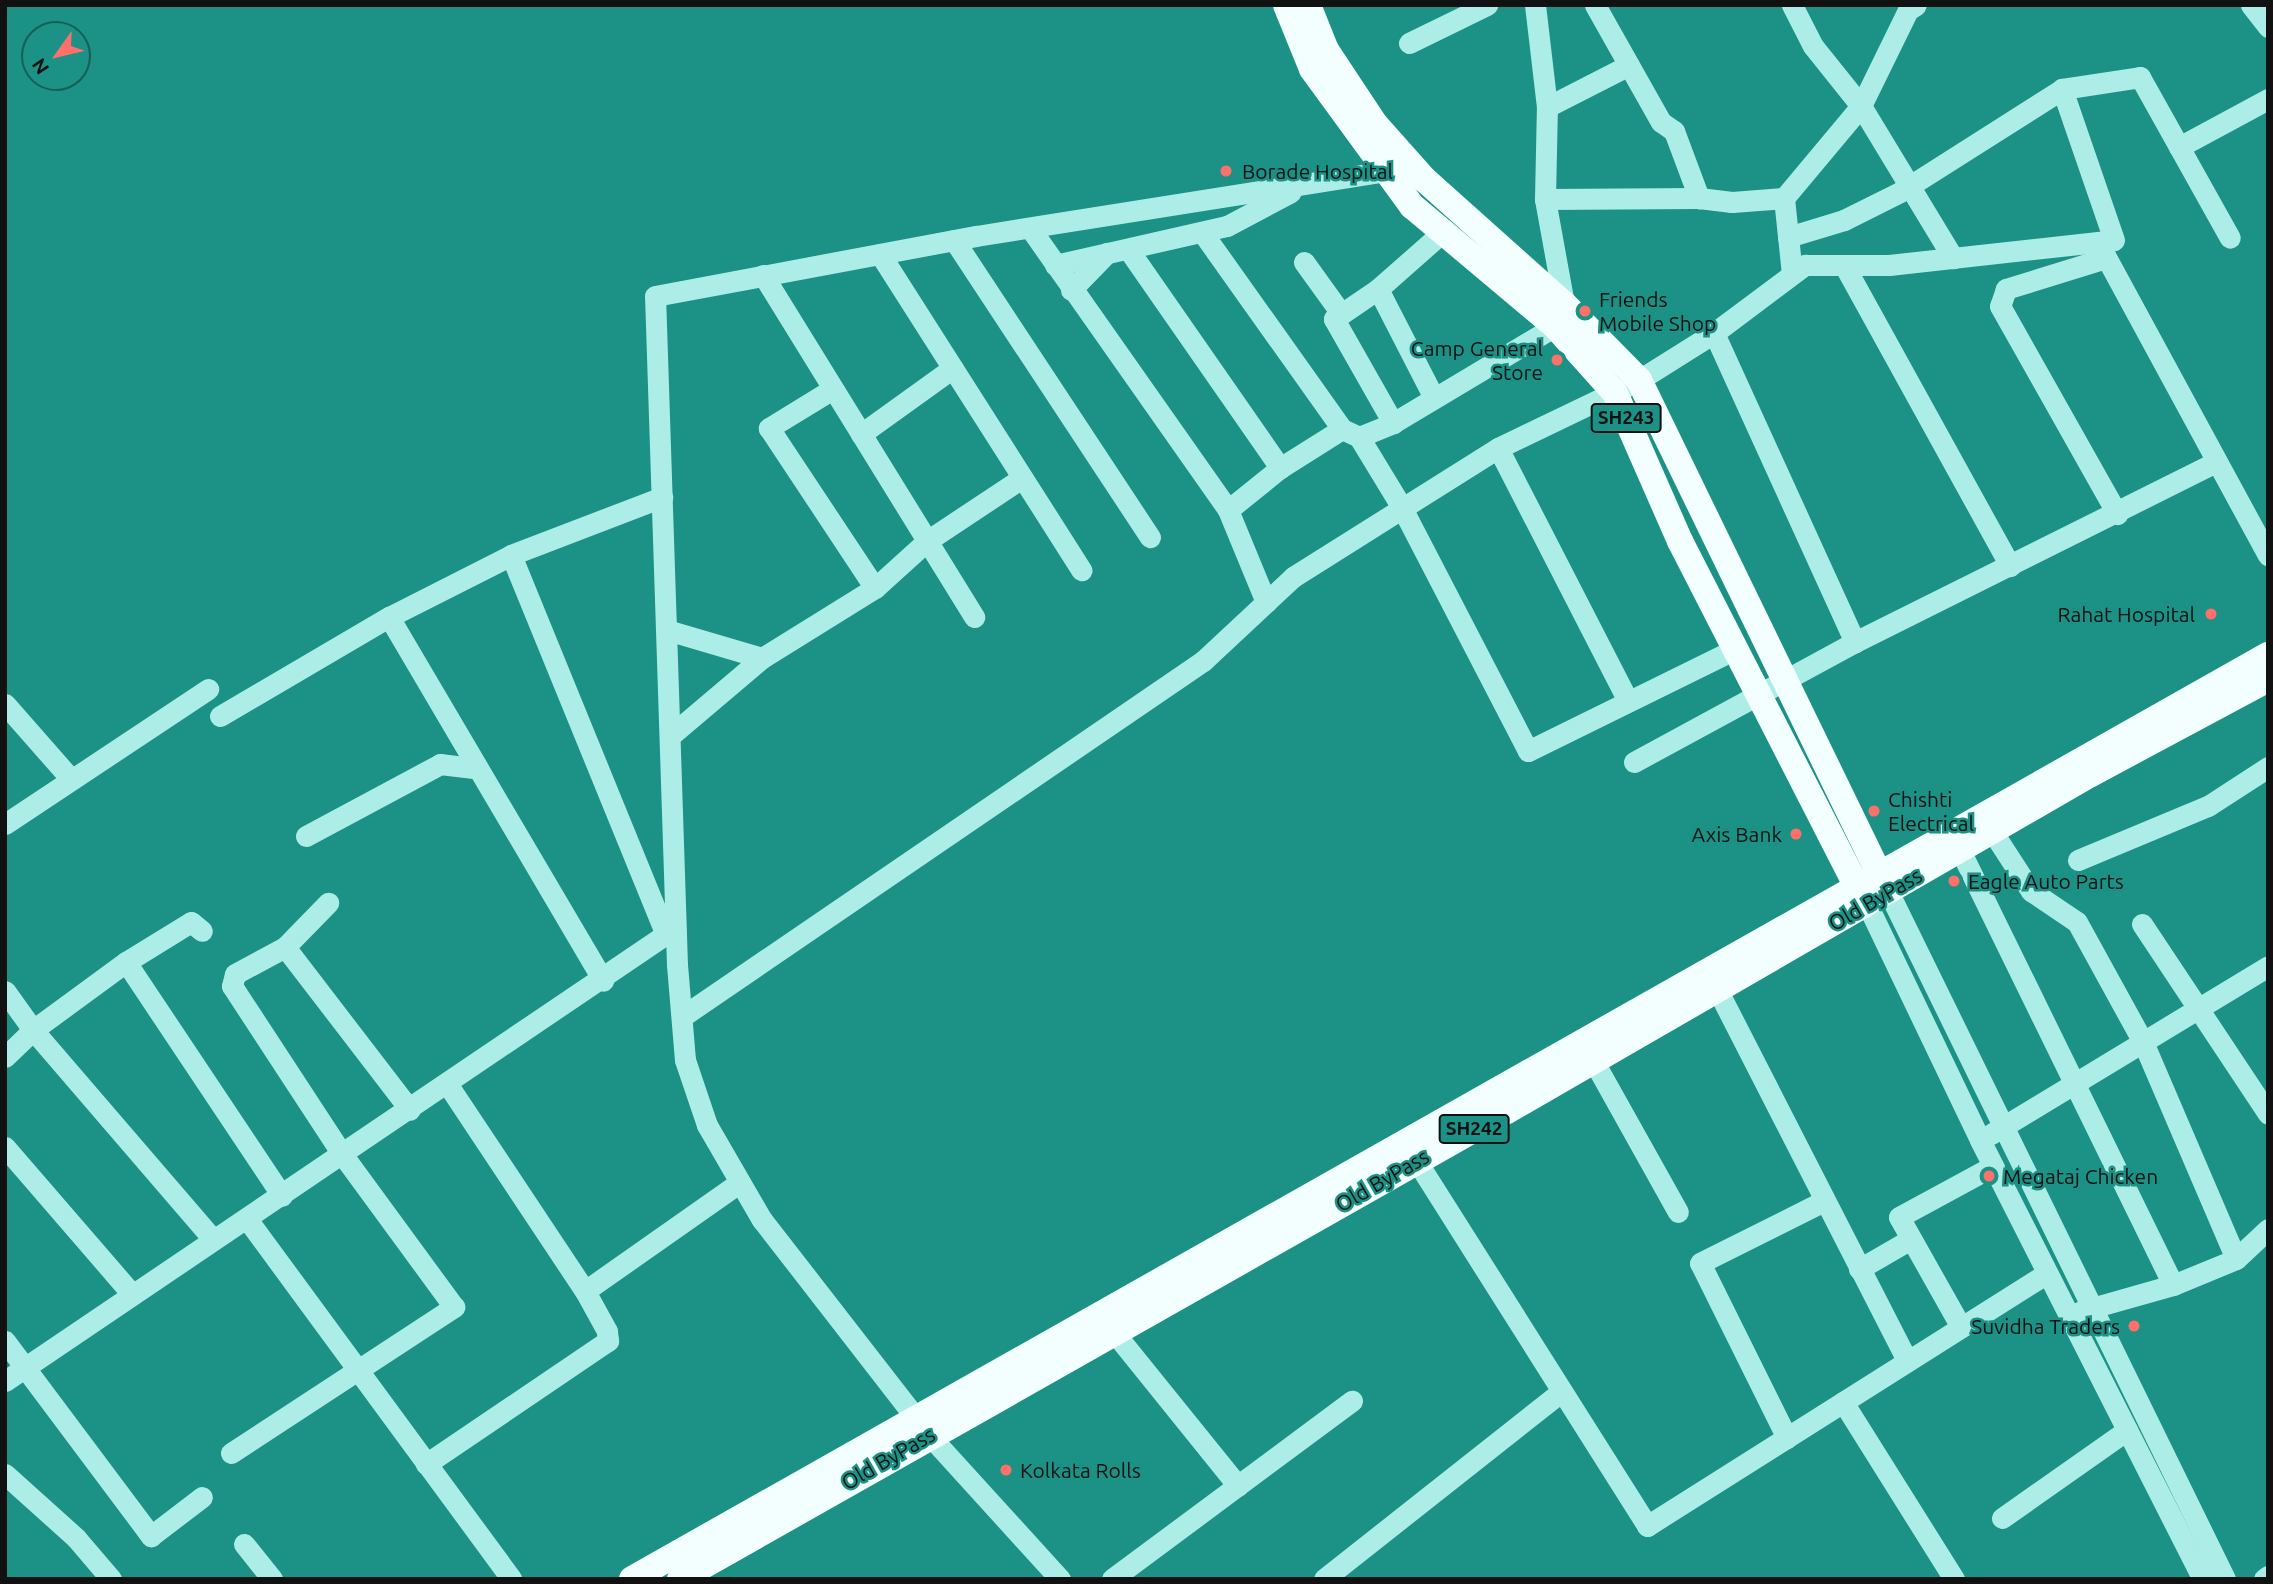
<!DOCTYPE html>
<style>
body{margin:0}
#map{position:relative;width:2273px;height:1584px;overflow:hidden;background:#1c9186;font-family:Ubuntu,sans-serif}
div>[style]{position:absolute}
.minor>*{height:21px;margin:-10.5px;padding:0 10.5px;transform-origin:10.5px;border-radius:10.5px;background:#aceee7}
.major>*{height:26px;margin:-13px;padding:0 13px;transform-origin:13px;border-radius:13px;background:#f3fffe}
.dots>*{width:19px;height:19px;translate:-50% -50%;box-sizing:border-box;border:4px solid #1c9186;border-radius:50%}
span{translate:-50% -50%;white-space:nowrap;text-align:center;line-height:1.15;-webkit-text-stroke:5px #1c9186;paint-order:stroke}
.shield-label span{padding:2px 5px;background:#1c9186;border:2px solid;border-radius:5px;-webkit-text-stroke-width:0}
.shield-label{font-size:19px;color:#111;font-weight:700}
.poi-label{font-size:21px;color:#111}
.left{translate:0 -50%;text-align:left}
.right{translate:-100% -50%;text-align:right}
.street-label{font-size:21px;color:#111}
.frame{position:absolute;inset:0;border:7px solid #111;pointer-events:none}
.north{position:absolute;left:21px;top:21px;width:70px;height:70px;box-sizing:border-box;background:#1c9186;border:2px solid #185e57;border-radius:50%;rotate:236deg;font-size:19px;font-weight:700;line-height:28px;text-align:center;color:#111}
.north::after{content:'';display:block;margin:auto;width:24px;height:32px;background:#fe716a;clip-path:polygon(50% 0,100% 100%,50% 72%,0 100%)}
</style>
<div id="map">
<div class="minor">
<i style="left:1595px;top:5px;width:134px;rotate:60.6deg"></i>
<i style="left:1661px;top:122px;width:16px;rotate:35deg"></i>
<i style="left:1674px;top:131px;width:72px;rotate:69.5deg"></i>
<i style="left:1792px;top:5px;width:46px;rotate:62.9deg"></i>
<i style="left:1813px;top:46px;width:77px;rotate:51.3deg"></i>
<i style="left:1861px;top:106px;width:178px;rotate:58.8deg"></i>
<i style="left:2251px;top:5px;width:28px;rotate:52deg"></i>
<i style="left:1409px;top:43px;width:87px;rotate:-26deg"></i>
<i style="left:1547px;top:107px;width:92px;rotate:-27.1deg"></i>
<i style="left:2179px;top:147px;width:101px;rotate:-28.3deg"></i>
<i style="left:1784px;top:198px;width:76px;rotate:84deg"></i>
<i style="left:1545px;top:199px;width:154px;rotate:-0.4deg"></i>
<i style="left:1699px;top:198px;width:33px;rotate:7deg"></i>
<i style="left:1732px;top:202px;width:52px;rotate:-4.4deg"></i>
<i style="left:1784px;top:198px;width:120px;rotate:-50.1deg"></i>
<i style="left:1861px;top:106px;width:107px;rotate:-63.9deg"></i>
<i style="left:1908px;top:10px;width:9px;rotate:-32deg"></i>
<i style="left:1030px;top:228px;width:345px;rotate:54.9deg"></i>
<i style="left:1228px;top:510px;width:100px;rotate:67.6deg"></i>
<i style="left:1202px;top:232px;width:242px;rotate:54.6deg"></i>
<i style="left:1342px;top:429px;width:19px;rotate:25deg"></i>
<i style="left:1359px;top:437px;width:81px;rotate:58.7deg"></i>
<i style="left:1401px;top:506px;width:276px;rotate:62.6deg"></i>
<i style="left:1528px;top:751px;width:231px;rotate:-26.2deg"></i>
<i style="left:1788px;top:237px;width:59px;rotate:-16.9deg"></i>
<i style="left:1844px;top:220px;width:63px;rotate:-26.6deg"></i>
<i style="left:1900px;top:192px;width:192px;rotate:-32.4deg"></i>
<i style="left:2062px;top:89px;width:79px;rotate:-8.7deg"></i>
<i style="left:2140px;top:77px;width:184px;rotate:60.8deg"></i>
<i style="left:954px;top:240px;width:356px;rotate:56.6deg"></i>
<i style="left:2100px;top:246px;width:352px;rotate:61.5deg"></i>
<i style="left:1128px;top:249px;width:267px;rotate:55.2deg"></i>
<i style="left:880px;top:254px;width:375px;rotate:57.5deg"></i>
<i style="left:2106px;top:258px;width:105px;rotate:162.8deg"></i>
<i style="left:2006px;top:289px;width:18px;rotate:109deg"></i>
<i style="left:2000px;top:306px;width:239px;rotate:60.6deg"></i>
<i style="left:1304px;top:262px;width:62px;rotate:54.2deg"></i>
<i style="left:1340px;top:312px;width:9px;rotate:131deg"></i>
<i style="left:1334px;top:319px;width:120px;rotate:60.4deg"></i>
<i style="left:1055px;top:265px;width:176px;rotate:-12.8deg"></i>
<i style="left:1227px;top:226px;width:72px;rotate:-28deg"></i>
<i style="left:1844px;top:265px;width:344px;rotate:61.1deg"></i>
<i style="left:763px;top:275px;width:402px;rotate:58.3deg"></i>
<i style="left:1071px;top:290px;width:52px;rotate:-45.8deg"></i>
<i style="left:1334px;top:319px;width:53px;rotate:-34.3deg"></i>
<i style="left:1714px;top:333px;width:340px;rotate:65.5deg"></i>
<i style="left:831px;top:390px;width:73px;rotate:148.5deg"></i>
<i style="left:769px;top:428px;width:192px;rotate:56.5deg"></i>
<i style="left:1433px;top:396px;width:120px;rotate:-117.2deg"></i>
<i style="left:1378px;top:289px;width:89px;rotate:-41.4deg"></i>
<i style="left:861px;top:434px;width:113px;rotate:-35.7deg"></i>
<i style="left:1359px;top:437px;width:37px;rotate:-22deg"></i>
<i style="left:1393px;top:423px;width:189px;rotate:-30.9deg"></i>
<i style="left:1555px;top:326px;width:24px;rotate:-68deg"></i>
<i style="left:1564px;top:304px;width:107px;rotate:-100.3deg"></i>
<i style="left:1545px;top:199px;width:92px;rotate:-88.8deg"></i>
<i style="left:1547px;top:107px;width:103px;rotate:-96.7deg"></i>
<i style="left:1498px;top:448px;width:284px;rotate:62.8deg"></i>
<i style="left:1228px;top:510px;width:67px;rotate:-38.9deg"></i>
<i style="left:1280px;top:468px;width:73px;rotate:-32.2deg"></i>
<i style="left:511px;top:555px;width:409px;rotate:67.8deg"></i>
<i style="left:389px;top:617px;width:422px;rotate:59.5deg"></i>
<i style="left:667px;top:630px;width:99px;rotate:16.4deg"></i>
<i style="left:5px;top:704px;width:100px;rotate:48.7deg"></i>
<i style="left:220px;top:716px;width:196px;rotate:-30.4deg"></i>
<i style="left:389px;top:617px;width:137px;rotate:-26.9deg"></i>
<i style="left:511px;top:555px;width:162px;rotate:-21deg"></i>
<i style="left:670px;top:736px;width:121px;rotate:-40.3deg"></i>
<i style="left:762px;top:658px;width:133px;rotate:-31.8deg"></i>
<i style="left:875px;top:588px;width:70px;rotate:-42.1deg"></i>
<i style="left:927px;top:541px;width:114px;rotate:-33.6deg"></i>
<i style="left:1634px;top:762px;width:251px;rotate:-28.5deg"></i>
<i style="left:1855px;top:642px;width:403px;rotate:-26.5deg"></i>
<i style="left:5px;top:824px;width:244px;rotate:-33.6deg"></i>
<i style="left:1992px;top:831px;width:72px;rotate:57deg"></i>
<i style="left:2031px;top:891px;width:55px;rotate:34deg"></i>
<i style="left:2077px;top:922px;width:137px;rotate:61.2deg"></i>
<i style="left:2143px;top:1042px;width:236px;rotate:66.8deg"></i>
<i style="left:306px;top:836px;width:152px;rotate:-28.2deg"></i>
<i style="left:440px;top:764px;width:34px;rotate:7deg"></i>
<i style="left:1960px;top:850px;width:484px;rotate:63.9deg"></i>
<i style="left:2078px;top:860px;width:141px;rotate:-22.6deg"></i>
<i style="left:2208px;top:806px;width:72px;rotate:-33deg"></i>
<i style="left:1888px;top:891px;width:766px;rotate:63.9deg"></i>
<i style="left:1867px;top:904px;width:262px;rotate:64.4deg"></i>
<i style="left:1980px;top:1140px;width:492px;rotate:63.1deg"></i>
<i style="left:2142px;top:924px;width:228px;rotate:56.4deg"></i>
<i style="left:285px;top:947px;width:205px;rotate:52.5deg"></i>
<i style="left:126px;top:962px;width:281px;rotate:56.3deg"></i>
<i style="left:1717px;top:989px;width:418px;rotate:62.9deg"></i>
<i style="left:5px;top:991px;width:48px;rotate:54.3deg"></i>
<i style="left:33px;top:1030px;width:276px;rotate:49.3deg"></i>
<i style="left:683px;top:1016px;width:630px;rotate:-34.32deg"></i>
<i style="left:1203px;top:661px;width:123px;rotate:-43deg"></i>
<i style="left:1293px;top:577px;width:242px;rotate:-32.2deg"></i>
<i style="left:1498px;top:448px;width:157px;rotate:-25.7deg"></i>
<i style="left:1639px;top:380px;width:89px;rotate:-32.1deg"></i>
<i style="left:1714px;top:333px;width:114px;rotate:-36.8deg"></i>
<i style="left:1805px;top:265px;width:84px"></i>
<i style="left:1889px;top:265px;width:226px;rotate:-6.3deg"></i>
<i style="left:2114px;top:240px;width:160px;rotate:-109deg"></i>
<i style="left:5px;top:1057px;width:39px;rotate:-44deg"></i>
<i style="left:33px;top:1030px;width:115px;rotate:-36.2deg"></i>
<i style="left:126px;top:962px;width:76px;rotate:-31.6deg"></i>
<i style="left:191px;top:922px;width:14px;rotate:39deg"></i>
<i style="left:1593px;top:1060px;width:174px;rotate:60.8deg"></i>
<i style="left:448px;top:1085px;width:247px;rotate:56.4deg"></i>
<i style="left:585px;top:1291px;width:189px;rotate:-35.1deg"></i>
<i style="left:1991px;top:1134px;width:324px;rotate:-31.2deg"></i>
<i style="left:5px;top:1147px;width:193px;rotate:49.2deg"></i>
<i style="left:1416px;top:1160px;width:433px;rotate:57.7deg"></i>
<i style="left:1647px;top:1526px;width:473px;rotate:-32.3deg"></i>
<i style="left:247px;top:1219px;width:446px;rotate:53.7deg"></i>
<i style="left:1859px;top:1269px;width:60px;rotate:-30deg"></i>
<i style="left:2081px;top:1311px;width:96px;rotate:-15.8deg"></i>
<i style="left:2173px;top:1285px;width:68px;rotate:-22.4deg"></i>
<i style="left:2236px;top:1259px;width:44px;rotate:-43.2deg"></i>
<i style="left:1961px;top:1327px;width:126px;rotate:-119.4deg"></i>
<i style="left:1899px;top:1217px;width:107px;rotate:-28.5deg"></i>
<i style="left:1113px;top:1331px;width:199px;rotate:51.1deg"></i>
<i style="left:5px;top:1341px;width:244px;rotate:53.2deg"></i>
<i style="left:151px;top:1536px;width:64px;rotate:-37.4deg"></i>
<i style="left:5px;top:1381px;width:809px;rotate:-34.06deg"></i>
<i style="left:1843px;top:1402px;width:209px;rotate:57.9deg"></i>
<i style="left:1787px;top:1438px;width:195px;rotate:-116.4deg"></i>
<i style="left:1700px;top:1263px;width:139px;rotate:-26.6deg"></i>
<i style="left:231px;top:1453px;width:267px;rotate:-33.2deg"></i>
<i style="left:454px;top:1307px;width:190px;rotate:-126.2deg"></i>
<i style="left:342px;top:1154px;width:201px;rotate:-123.2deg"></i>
<i style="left:232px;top:986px;width:12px;rotate:-76deg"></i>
<i style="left:235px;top:974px;width:57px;rotate:-28.4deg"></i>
<i style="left:285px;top:947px;width:62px;rotate:-45.7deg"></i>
<i style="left:426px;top:1464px;width:220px;rotate:-34.1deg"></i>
<i style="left:608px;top:1341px;width:10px;rotate:-96deg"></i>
<i style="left:607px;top:1331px;width:46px;rotate:-118.8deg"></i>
<i style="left:5px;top:1474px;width:96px;rotate:42deg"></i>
<i style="left:76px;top:1538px;width:54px;rotate:49.5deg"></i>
<i style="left:2002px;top:1518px;width:153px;rotate:-35.1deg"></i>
<i style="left:244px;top:1544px;width:45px;rotate:51.3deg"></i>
<i style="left:1060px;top:1579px;width:195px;rotate:-132.3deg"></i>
<i style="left:929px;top:1435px;width:272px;rotate:-127.8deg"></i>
<i style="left:762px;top:1220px;width:110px;rotate:-120.1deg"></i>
<i style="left:707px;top:1125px;width:69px;rotate:-108.7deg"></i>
<i style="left:685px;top:1060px;width:95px;rotate:-94.8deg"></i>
<i style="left:677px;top:965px;width:669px;rotate:-91.88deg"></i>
<i style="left:655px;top:296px;width:327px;rotate:-10.6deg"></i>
<i style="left:976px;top:236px;width:416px;rotate:-9deg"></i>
<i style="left:1112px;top:1579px;width:299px;rotate:-36.6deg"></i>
<i style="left:1324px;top:1579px;width:303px;rotate:-38.3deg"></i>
<i style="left:2264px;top:1579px;width:5px;rotate:-37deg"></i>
</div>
<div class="major">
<i style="left:1286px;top:5px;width:69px;rotate:67.9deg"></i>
<i style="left:1312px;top:69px;width:170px;rotate:53.9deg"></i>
<i style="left:1412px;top:206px;width:187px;rotate:40deg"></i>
<i style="left:1555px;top:326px;width:90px;rotate:48.2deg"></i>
<i style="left:1615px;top:393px;width:162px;rotate:66.3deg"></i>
<i style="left:1680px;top:541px;width:403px;rotate:62.9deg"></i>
<i style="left:1308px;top:5px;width:48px;rotate:68.2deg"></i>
<i style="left:1326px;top:50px;width:89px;rotate:56.5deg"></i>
<i style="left:1375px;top:124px;width:74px;rotate:48.3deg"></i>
<i style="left:1424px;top:179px;width:188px;rotate:41.8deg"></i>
<i style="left:1564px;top:304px;width:107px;rotate:45.4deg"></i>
<i style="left:1639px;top:380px;width:567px;rotate:64.07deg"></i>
<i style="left:632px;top:1579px;width:1879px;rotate:-29.46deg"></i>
<i style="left:680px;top:1579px;width:950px;rotate:-29.51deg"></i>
<i style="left:1507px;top:1111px;width:674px;rotate:-29.99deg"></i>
<i style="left:2091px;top:774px;width:201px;rotate:-28.2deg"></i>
</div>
<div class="dots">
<i style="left:1226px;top:171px;background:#fe716a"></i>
<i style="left:1585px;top:311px;background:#fe716a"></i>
<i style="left:1557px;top:360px;background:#fe716a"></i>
<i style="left:2211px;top:614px;background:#fe716a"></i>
<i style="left:1874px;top:811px;background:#fe716a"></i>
<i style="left:1796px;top:834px;background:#fe716a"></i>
<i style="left:1954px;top:881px;background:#fe716a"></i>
<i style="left:1989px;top:1176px;background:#fe716a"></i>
<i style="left:2134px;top:1326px;background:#fe716a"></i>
<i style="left:1006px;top:1470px;background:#fe716a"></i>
</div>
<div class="shield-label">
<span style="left:1626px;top:418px">SH243</span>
<span style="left:1474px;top:1129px">SH242</span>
</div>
<div class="poi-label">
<span class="left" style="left:1242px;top:171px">Borade Hospital</span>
<span class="left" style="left:1599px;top:311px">Friends<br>Mobile Shop</span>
<span class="right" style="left:1543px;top:360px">Camp General<br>Store</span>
<span class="right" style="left:2195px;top:614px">Rahat Hospital</span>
<span class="left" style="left:1888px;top:811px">Chishti<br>Electrical</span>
<span class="right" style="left:1782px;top:834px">Axis Bank</span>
<span class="left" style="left:1968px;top:881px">Eagle Auto Parts</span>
<span class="left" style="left:2003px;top:1176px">Megataj Chicken</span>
<span class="right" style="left:2120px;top:1326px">Suvidha Traders</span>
<span class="left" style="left:1020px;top:1470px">Kolkata Rolls</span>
</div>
<div class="street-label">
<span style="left:1875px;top:899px;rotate:-30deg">Old ByPass</span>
<span style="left:1382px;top:1180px;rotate:-30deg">Old ByPass</span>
<span style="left:888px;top:1458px;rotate:-30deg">Old ByPass</span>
</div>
<div class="frame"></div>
<div class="north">N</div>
</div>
